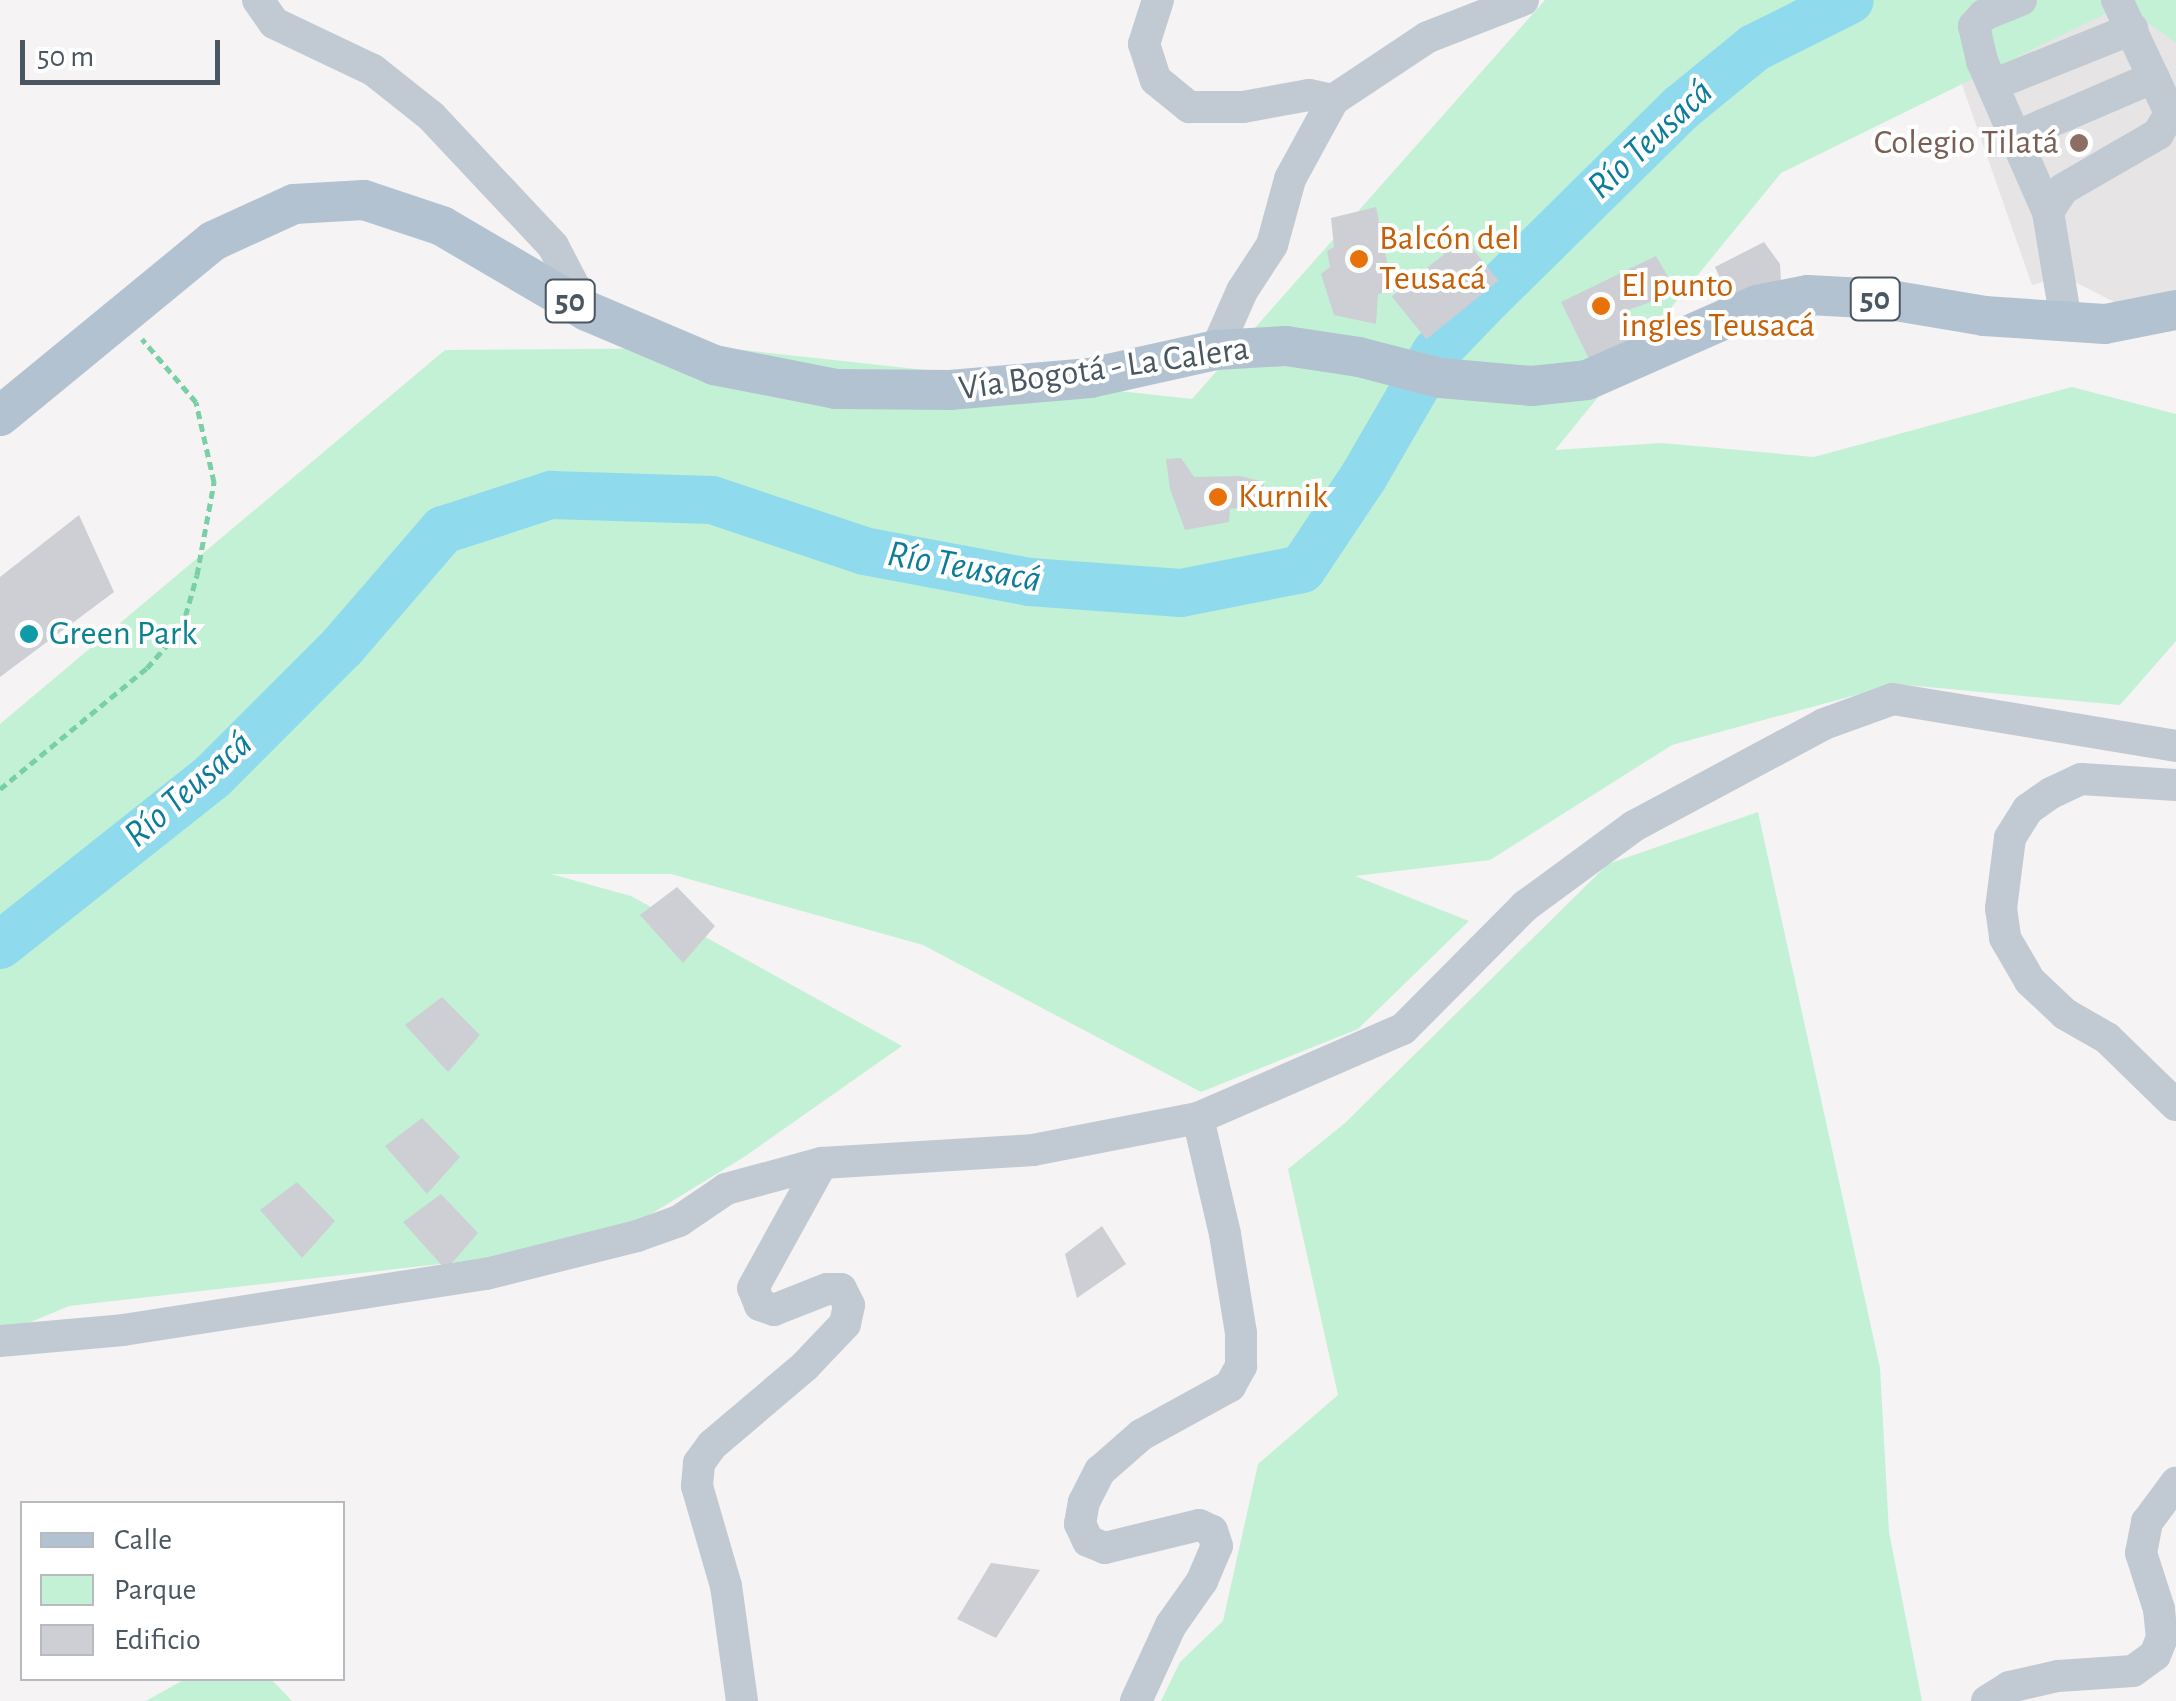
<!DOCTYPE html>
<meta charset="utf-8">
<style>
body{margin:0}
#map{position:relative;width:2176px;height:1701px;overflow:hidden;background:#f5f3f3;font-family:"Alegreya Sans",sans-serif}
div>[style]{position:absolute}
.education>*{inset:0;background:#e6e4e5}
.green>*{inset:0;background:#c3f1d5}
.river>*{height:48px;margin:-24px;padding:0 24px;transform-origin:24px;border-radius:24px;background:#90daee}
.building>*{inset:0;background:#cdcfd5;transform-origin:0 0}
.path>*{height:5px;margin-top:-2.5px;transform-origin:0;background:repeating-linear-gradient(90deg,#7ad0a6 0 8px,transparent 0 13px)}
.minor>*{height:32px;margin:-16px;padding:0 16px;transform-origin:16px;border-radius:16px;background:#c1cad2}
.major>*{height:40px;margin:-20px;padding:0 20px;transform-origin:20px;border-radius:20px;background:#b3c2d1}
.dots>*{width:28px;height:28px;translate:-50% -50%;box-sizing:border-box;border:5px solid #fff;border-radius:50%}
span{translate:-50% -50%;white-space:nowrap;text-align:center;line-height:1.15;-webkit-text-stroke:8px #fff;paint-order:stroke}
.shield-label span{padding:2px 8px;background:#fff;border:2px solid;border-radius:8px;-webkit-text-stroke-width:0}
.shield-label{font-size:32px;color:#4a5661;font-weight:700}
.education-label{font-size:35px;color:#785e54}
.right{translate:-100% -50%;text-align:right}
.food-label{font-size:35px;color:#c56008}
.left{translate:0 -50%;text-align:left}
.street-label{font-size:35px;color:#4a5661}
.culture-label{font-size:35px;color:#0d838f}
.water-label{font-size:38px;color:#0c7c9b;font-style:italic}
.legend{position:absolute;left:20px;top:1501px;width:325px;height:180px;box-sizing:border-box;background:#fff;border:2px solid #b7bbc0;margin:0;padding:12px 18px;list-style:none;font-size:30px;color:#4a5661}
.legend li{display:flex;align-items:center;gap:20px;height:50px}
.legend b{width:50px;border:2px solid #b7bbc0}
.scale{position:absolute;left:20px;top:40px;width:200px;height:45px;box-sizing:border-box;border:5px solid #4a5661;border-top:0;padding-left:12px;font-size:30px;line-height:35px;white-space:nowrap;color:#4a5661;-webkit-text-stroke:8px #fff;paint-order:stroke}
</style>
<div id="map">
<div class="education">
<i style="clip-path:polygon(1961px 0,2176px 0,2176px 302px,2132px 311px,2063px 276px,2032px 285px,1936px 10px)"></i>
</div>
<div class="green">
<i style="clip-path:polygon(1545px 0,2176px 0,2176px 43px,2123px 5px,1781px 173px,1555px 450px,1662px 443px,1814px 457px,2072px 387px,2176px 414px,2176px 641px,2120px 705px,1896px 684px,1672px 745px,1490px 860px,1355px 876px,1469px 921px,1358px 1029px,1201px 1092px,923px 945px,671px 874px,551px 874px,631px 896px,902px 1046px,744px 1157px,599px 1246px,69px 1306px,0 1335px,0 724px,445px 350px,724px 348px,1192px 399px)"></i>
<i style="clip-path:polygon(1758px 812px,1880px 1368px,1889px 1532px,1922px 1701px,1161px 1701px,1180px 1662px,1223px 1621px,1258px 1464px,1338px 1395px,1288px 1169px,1345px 1123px,1608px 864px)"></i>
<i style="clip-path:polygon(187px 1678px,271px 1679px,292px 1701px,146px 1701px)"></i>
</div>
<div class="river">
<i style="left:0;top:945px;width:270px;rotate:-38.4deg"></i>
<i style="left:212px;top:777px;width:184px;rotate:-45deg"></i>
<i style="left:342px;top:647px;width:155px;rotate:-49.2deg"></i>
<i style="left:443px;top:530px;width:114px;rotate:-18deg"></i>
<i style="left:551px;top:495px;width:161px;rotate:1.8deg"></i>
<i style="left:712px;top:500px;width:160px;rotate:18.5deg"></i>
<i style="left:864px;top:551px;width:169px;rotate:10.6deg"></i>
<i style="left:1030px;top:582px;width:151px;rotate:4.2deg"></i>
<i style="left:1181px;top:593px;width:123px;rotate:-11.2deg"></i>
<i style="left:1302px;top:569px;width:112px;rotate:-56.3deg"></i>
<i style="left:1364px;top:476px;width:143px;rotate:-59.9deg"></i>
<i style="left:1436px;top:352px;width:66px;rotate:-46.2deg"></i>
<i style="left:1482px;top:304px;width:281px;rotate:-44.6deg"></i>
<i style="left:1682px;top:107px;width:93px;rotate:-39.3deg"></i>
<i style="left:1754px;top:48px;width:107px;rotate:-26.6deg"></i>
</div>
<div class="building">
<i style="clip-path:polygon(1376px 207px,1393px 291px,1378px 294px,1376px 324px,1334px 315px,1321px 274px,1330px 267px,1327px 251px,1334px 247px,1331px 218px)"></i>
<i style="left:1464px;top:238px;width:55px;height:93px;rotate:51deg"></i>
<i style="clip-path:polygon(1764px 242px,1780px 264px,1781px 281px,1733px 306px,1715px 267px)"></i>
<i style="clip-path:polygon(1656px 256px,1677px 292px,1626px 311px,1640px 336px,1590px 361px,1561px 302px)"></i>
<i style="clip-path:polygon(1181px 458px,1194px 477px,1240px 476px,1264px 482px,1262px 505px,1230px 509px,1229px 522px,1185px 530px,1170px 489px,1166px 459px)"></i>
<i style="clip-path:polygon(79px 515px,114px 592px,0 677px,0 577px)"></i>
<i style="clip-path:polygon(677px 887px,715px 926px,683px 963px,640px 915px)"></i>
<i style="clip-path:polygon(442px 997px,480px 1035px,448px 1072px,405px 1025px)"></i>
<i style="clip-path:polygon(422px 1118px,460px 1157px,427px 1194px,385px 1146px)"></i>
<i style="clip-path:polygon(297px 1182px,335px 1221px,302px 1258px,260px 1210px)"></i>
<i style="clip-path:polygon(441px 1194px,478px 1233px,446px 1270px,403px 1222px)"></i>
<i style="clip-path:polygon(1102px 1226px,1126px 1264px,1077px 1298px,1065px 1254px)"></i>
<i style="clip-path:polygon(991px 1563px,1040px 1570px,996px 1638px,957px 1619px)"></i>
</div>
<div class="path">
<i style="left:0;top:789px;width:190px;rotate:-39.5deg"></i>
<i style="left:147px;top:668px;width:53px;rotate:-48.8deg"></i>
<i style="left:182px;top:628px;width:55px;rotate:-74.2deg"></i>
<i style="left:197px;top:575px;width:95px;rotate:-79.6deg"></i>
<i style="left:214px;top:482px;width:82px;rotate:-102.7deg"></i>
<i style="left:196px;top:402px;width:83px;rotate:-130.6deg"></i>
</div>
<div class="minor">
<i style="left:258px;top:0;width:28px;rotate:55deg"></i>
<i style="left:274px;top:23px;width:110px;rotate:25.4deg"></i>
<i style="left:373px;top:70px;width:74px;rotate:38.4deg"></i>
<i style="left:431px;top:116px;width:178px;rotate:46.8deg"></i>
<i style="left:553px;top:246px;width:73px;rotate:62.4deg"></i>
<i style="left:1158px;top:0;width:46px;rotate:107.7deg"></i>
<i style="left:1144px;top:44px;width:38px;rotate:72deg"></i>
<i style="left:1156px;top:80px;width:43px;rotate:39.3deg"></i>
<i style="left:1189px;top:107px;width:54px"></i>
<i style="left:1243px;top:107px;width:67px;rotate:-10.3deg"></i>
<i style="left:1309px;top:95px;width:25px;rotate:12deg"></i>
<i style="left:2021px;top:0;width:40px;rotate:158deg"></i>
<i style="left:1984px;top:15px;width:15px;rotate:132deg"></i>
<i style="left:1974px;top:26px;width:36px;rotate:77deg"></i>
<i style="left:1982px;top:61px;width:83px;rotate:66.5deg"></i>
<i style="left:2015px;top:137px;width:151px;rotate:-23.3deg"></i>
<i style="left:1995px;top:84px;width:148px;rotate:-21.9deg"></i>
<i style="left:2015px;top:137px;width:82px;rotate:66.3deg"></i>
<i style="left:2066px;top:321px;width:110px;rotate:-99.4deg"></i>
<i style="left:2048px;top:212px;width:27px;rotate:-57deg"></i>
<i style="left:2063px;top:189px;width:110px;rotate:-30.1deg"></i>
<i style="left:2158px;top:134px;width:24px;rotate:-60deg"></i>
<i style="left:2170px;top:113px;width:125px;rotate:-115.1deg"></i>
<i style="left:1216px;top:350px;width:64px;rotate:-66.2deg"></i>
<i style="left:1242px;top:291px;width:55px;rotate:-56.9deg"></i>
<i style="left:1272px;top:245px;width:68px;rotate:-74.7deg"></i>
<i style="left:1290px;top:179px;width:90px;rotate:-61.4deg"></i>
<i style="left:1333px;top:100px;width:114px;rotate:-33.6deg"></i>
<i style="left:1428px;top:37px;width:102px;rotate:-21.3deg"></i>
<i style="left:2176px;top:785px;width:95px;rotate:-176.4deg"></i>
<i style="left:2081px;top:779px;width:33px;rotate:155deg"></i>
<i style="left:2051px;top:793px;width:28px;rotate:145deg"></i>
<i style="left:2028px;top:809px;width:34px;rotate:122deg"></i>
<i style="left:2010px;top:838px;width:71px;rotate:97.3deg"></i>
<i style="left:2001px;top:908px;width:30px;rotate:82deg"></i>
<i style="left:2005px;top:938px;width:50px;rotate:59.8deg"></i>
<i style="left:2030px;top:981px;width:48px;rotate:43.3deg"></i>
<i style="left:2065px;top:1014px;width:48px;rotate:29.7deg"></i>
<i style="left:2107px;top:1038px;width:96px;rotate:44.2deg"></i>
<i style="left:0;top:1341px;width:123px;rotate:-5.1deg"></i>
<i style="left:123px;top:1330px;width:367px;rotate:-8.8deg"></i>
<i style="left:486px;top:1274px;width:156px;rotate:-14.1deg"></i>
<i style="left:637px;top:1236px;width:45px;rotate:-19.7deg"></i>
<i style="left:679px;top:1221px;width:57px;rotate:-34.2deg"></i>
<i style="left:726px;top:1189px;width:99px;rotate:-15.2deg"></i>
<i style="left:822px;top:1163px;width:211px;rotate:-3.5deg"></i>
<i style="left:1033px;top:1150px;width:168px;rotate:-11deg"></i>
<i style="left:1198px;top:1118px;width:223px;rotate:-23.5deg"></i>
<i style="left:1403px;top:1029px;width:173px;rotate:-45.2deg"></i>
<i style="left:1525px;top:906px;width:135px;rotate:-36.3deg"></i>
<i style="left:1634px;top:826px;width:216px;rotate:-28.2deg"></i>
<i style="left:1824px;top:724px;width:73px;rotate:-19.9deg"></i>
<i style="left:1893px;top:699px;width:287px;rotate:9.4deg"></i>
<i style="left:742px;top:1701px;width:116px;rotate:-97.9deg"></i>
<i style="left:726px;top:1586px;width:104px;rotate:-106.2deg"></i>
<i style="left:697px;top:1486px;width:23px;rotate:-85deg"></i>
<i style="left:699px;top:1463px;width:22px;rotate:-54deg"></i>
<i style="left:712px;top:1445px;width:122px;rotate:-40.3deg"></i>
<i style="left:805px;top:1366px;width:58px;rotate:-46.4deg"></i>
<i style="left:845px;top:1324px;width:19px;rotate:-78deg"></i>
<i style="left:849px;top:1305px;width:18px;rotate:-117deg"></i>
<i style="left:841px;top:1289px;width:14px;rotate:180deg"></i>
<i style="left:827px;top:1289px;width:57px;rotate:158.4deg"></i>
<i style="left:774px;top:1310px;width:15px;rotate:-160deg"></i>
<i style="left:760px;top:1305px;width:18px;rotate:-112deg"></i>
<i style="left:753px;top:1288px;width:143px;rotate:-61.1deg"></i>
<i style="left:1136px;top:1701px;width:84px;rotate:-65.3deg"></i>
<i style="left:1171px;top:1625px;width:54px;rotate:-54.8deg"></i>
<i style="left:1202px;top:1581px;width:38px;rotate:-67deg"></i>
<i style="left:1217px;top:1546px;width:16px;rotate:-108deg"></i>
<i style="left:1212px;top:1531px;width:14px;rotate:-155deg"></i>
<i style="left:1199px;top:1525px;width:97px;rotate:166.3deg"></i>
<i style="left:1105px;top:1548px;width:18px;rotate:-158deg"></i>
<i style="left:1088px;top:1541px;width:19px;rotate:-115deg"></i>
<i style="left:1080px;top:1524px;width:22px;rotate:-80deg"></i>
<i style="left:1084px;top:1502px;width:35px;rotate:-63deg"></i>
<i style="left:1100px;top:1471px;width:55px;rotate:-41.3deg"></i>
<i style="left:1141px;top:1435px;width:102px;rotate:-28.8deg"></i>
<i style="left:1230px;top:1386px;width:23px;rotate:-61deg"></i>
<i style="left:1241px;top:1366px;width:33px;rotate:-90deg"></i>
<i style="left:1241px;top:1333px;width:100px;rotate:-99.2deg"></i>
<i style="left:1225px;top:1234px;width:119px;rotate:-103.1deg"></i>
<i style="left:1987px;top:1701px;width:26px;rotate:-32deg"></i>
<i style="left:2009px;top:1687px;width:50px;rotate:-12.7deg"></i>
<i style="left:2058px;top:1676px;width:75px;rotate:-3.8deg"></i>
<i style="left:2133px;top:1671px;width:27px;rotate:-36deg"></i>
<i style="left:2155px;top:1655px;width:18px;rotate:-68deg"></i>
<i style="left:2162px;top:1638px;width:29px;rotate:-96deg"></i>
<i style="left:2159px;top:1609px;width:59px;rotate:-107.8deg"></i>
<i style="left:2141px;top:1553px;width:32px;rotate:-79deg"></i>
<i style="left:2147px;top:1522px;width:49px;rotate:-53.4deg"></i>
</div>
<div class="major">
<i style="left:0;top:416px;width:276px;rotate:-39.4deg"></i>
<i style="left:213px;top:241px;width:89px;rotate:-24.6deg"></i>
<i style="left:294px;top:204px;width:70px;rotate:-3.3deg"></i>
<i style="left:364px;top:200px;width:82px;rotate:18.4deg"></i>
<i style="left:442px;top:226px;width:168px;rotate:30.4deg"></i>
<i style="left:587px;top:311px;width:138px;rotate:23deg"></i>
<i style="left:714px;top:365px;width:124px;rotate:11.1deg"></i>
<i style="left:836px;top:389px;width:114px;rotate:0.5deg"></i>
<i style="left:950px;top:390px;width:141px;rotate:-4.9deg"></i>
<i style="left:1090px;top:378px;width:129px;rotate:-12.5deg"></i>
<i style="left:1216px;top:350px;width:70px;rotate:-3.3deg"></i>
<i style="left:1286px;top:346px;width:74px;rotate:8.6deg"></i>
<i style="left:1359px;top:357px;width:84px;rotate:14.5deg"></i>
<i style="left:1440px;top:378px;width:92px;rotate:5deg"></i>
<i style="left:1532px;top:386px;width:55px;rotate:-6.2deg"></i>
<i style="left:1587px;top:380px;width:186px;rotate:-23.8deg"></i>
<i style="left:1757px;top:305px;width:52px;rotate:-11.1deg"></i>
<i style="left:1808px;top:295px;width:76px;rotate:3deg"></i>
<i style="left:1884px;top:299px;width:101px;rotate:9.6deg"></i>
<i style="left:1984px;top:316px;width:121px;rotate:3.8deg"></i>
<i style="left:2105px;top:324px;width:72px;rotate:-11.2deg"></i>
</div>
<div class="dots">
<i style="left:2079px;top:143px;background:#8d6e63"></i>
<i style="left:1359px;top:259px;background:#e8710a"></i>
<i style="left:1601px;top:306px;background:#e8710a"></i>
<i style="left:1218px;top:497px;background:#e8710a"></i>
<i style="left:29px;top:634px;background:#0f9aa8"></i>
</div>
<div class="shield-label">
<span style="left:1875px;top:299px">50</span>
<span style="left:570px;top:301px">50</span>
</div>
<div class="education-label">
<span class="right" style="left:2059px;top:143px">Colegio Tilatá</span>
</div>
<div class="food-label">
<span class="left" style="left:1379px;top:259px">Balcón del<br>Teusacá</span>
<span class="left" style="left:1621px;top:306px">El punto<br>ingles Teusacá</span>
<span class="left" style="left:1238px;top:497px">Kurnik</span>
</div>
<div class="street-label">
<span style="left:1104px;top:369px;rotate:-8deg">Vía Bogotá - La Calera</span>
</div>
<div class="culture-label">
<span class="left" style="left:49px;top:634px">Green Park</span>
</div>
<div class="water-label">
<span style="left:1651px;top:140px;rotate:-43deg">Río Teusacá</span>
<span style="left:964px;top:568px;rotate:10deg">Río Teusacá</span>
<span style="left:189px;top:790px;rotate:-41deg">Río Teusacá</span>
</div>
<ul class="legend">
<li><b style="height:12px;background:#b3c2d1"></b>Calle</li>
<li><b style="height:28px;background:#c3f1d5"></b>Parque</li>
<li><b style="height:28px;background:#cdcfd5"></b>Edificio</li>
</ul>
<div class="scale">50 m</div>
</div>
